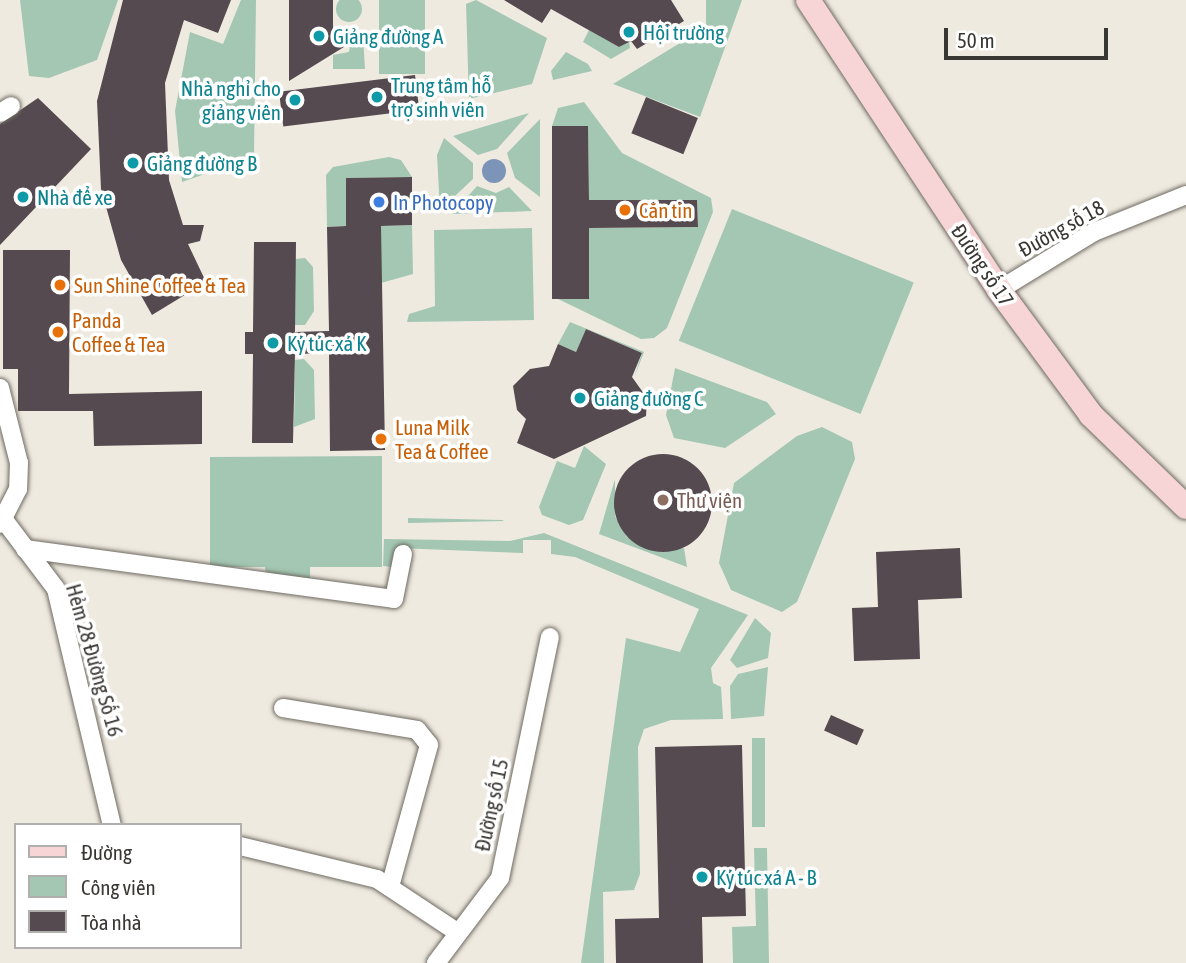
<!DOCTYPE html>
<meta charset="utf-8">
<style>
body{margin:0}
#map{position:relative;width:1186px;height:963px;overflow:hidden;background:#efeae0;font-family:"Asap Condensed",sans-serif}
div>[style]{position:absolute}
.green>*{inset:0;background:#a3c7b3;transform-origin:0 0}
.round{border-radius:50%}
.water>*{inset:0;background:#7d94b9}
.building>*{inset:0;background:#544a4f;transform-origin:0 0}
.roads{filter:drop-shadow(0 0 2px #6e6a61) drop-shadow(0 0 2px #6e6a61)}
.street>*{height:18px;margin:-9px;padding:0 9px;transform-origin:9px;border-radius:9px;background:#fff}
.secondary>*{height:24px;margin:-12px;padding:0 12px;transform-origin:12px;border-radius:12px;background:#f7d5d6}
.dots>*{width:19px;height:19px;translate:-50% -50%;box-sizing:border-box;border:4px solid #fff;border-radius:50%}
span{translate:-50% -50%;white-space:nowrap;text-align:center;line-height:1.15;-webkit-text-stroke:7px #fff;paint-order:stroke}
.culture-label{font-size:21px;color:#0d838f}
.left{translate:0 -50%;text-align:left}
.right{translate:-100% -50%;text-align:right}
.shop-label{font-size:21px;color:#366cbe}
.food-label{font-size:21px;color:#c56008}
.street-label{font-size:21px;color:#393734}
.education-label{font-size:21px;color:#785e54}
.legend{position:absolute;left:14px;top:823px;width:228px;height:126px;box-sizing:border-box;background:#fff;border:2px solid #b0afae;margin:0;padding:9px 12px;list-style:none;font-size:21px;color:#393734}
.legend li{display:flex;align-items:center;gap:14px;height:35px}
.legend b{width:35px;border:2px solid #b0afae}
.scale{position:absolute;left:944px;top:28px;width:164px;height:32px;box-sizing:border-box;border:4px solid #393734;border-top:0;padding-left:9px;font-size:21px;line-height:24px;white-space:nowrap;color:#393734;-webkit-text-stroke:5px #fff;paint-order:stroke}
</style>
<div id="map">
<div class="green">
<i class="round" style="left:336px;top:-4px;width:26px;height:26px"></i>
<i style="clip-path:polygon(20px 0,118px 0,97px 60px,49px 78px,29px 76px)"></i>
<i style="clip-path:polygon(241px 0,256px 0,254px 157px,182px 182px,175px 111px,190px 32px,223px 44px)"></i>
<i style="left:379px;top:0;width:46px;height:74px"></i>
<i style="clip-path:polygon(476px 0,547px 38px,532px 84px,469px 99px,466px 4px)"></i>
<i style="clip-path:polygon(706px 0,742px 0,700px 117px,613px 84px,706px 27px)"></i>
<i style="clip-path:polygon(589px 30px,619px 47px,629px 41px,630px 48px,611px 59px,583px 42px)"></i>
<i style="clip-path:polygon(352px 34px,363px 36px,365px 69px,333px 69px,333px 55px,349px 52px)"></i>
<i style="clip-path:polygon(566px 52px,588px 64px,592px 71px,553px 80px,551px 71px)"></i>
<i style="clip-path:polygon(584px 102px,622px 153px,711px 198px,713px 212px,667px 328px,654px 338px,641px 339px,558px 299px,589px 299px,589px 228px,698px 227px,697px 200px,589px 200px,588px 126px,552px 126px,558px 108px)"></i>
<i style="clip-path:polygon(529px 113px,497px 149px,478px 155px,453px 136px)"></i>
<i style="clip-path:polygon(540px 119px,540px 197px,515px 178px,507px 153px)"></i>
<i style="clip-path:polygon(444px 138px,473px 163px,473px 179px,440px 210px,437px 155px)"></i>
<i style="clip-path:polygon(389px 157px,401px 160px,412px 177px,346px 178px,346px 226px,327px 227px,326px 175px,333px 167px)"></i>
<i style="clip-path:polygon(477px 186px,496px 193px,509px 187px,532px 211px,452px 214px)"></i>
<i style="left:732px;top:209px;width:196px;height:142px;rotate:22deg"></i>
<i style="clip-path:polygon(412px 225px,413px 274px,381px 283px,381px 226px)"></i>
<i style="clip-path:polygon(532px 228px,534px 320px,407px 322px,409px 314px,435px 306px,434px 230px)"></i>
<i style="clip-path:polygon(305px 258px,313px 267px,314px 311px,305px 325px,295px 325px,295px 259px)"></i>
<i style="clip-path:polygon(570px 322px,644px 352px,634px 378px,642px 353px,633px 349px,586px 329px,576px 352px,558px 344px)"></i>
<i style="clip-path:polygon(304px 359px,314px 370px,315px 419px,294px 427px,295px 360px)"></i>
<i style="clip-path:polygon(675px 368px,767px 402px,776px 414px,725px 448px,674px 438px,666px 415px)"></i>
<i style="clip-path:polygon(822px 427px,852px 442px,855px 459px,797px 602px,782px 612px,731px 590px,719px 563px,734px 483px,797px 436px)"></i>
<i style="clip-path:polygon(584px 446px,606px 464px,583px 520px,569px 525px,542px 515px,539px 507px,557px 461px,575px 468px)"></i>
<i style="clip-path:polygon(382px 456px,382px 567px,310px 567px,310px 583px,266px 577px,265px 567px,210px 567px,210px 457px)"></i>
<i style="clip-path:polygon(615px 479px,615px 516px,627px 537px,660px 552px,684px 548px,687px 567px,599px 534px)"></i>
<i style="clip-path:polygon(408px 518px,502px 520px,504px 521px,408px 523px)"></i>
<i style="clip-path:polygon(544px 533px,748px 615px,711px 668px,713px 683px,721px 687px,723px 719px,671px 720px,644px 729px,638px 747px,640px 874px,634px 890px,603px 892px,604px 963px,581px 963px,626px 638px,680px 652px,699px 609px,575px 557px,551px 554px,551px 540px,523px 540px,523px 553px,397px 548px,393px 567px,383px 566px,384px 539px,510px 541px)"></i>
<i style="clip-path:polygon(755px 618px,771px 633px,768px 658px,737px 668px,730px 660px)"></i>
<i style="clip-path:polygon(768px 667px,764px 716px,731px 719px,730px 686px,738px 674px)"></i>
<i style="left:752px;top:738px;width:13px;height:89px"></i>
<i style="clip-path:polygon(754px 848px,767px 848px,769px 963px,733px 963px,732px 927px,756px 926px)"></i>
</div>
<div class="water">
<i class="round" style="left:482px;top:159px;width:24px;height:24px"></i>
</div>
<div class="building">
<i style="clip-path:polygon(123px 0,231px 0,218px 33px,184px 20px,165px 83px,169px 180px,183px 225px,204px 225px,200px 241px,188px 244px,206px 282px,152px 315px,121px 260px,101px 189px,97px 101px)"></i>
<i style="clip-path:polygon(289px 0,333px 0,333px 28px,352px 42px,289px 81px)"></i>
<i style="clip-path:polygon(504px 0,671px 0,684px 21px,637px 49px,631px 41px,619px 47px,551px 9px,542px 23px)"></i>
<i style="left:415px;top:75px;width:35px;height:137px;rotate:83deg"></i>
<i style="left:646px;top:97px;width:56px;height:39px;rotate:22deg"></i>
<i style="clip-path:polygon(38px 98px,91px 149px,0 245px,0 124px)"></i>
<i style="clip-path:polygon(552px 126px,588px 126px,589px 200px,697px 200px,698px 227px,589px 228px,589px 299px,552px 299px)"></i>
<i style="clip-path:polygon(412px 177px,412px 225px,381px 226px,385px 450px,330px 451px,329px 353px,295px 354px,293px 443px,252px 443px,253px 354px,245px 354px,245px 332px,253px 332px,254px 242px,296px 242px,295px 332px,329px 331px,327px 227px,346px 226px,346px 178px)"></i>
<i style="clip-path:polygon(3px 250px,70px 250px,69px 394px,202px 391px,202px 444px,94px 446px,93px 411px,18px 411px,18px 369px,3px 369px)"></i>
<i style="clip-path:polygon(586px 329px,642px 353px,632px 377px,647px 398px,646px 416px,554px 459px,517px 443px,526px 419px,517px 410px,513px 386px,530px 369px,549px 366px,558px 344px,576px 352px)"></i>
<i class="round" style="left:614px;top:454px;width:98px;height:98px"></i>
<i style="clip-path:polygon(960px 548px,962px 598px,918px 600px,920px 659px,854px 661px,852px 608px,878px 607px,876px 552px)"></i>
<i style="left:831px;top:715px;width:36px;height:17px;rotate:24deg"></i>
<i style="clip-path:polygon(742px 745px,746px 916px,702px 917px,703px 963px,616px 963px,615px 919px,659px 918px,655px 747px)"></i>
</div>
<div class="roads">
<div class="street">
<i style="left:0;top:113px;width:13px;rotate:-32deg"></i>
<i style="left:999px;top:290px;width:111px;rotate:-31.4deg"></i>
<i style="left:1094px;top:232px;width:99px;rotate:-21.9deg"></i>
<i style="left:0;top:388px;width:77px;rotate:75.8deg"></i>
<i style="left:19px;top:463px;width:26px;rotate:92deg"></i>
<i style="left:18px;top:489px;width:39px;rotate:117deg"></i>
<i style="left:4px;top:520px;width:86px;rotate:53deg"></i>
<i style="left:56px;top:589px;width:243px;rotate:76.7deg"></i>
<i style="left:25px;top:549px;width:372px;rotate:7.7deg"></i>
<i style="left:394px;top:599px;width:46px;rotate:-78.7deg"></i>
<i style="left:283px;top:708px;width:136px;rotate:9.3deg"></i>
<i style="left:417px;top:730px;width:19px;rotate:51deg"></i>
<i style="left:429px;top:745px;width:147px;rotate:105.4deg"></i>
<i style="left:240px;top:846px;width:141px;rotate:13.5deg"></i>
<i style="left:377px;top:879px;width:96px;rotate:33.5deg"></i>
<i style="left:436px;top:963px;width:106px;rotate:-53deg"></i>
<i style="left:500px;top:878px;width:246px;rotate:-78.3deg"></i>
</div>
<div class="secondary">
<i style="left:808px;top:0;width:347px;rotate:56.6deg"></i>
<i style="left:999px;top:290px;width:155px;rotate:53.6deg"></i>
<i style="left:1091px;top:415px;width:132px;rotate:44.1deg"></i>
</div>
</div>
<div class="dots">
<i style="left:629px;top:32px;background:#0f9aa8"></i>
<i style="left:319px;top:36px;background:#0f9aa8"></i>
<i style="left:377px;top:97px;background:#0f9aa8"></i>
<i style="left:295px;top:100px;background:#0f9aa8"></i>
<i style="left:133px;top:163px;background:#0f9aa8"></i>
<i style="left:23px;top:197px;background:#0f9aa8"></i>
<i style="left:379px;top:202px;background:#3f7fe0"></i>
<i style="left:625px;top:210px;background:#e8710a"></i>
<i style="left:60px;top:285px;background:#e8710a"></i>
<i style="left:58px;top:332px;background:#e8710a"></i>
<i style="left:273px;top:343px;background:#0f9aa8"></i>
<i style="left:580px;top:398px;background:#0f9aa8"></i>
<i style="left:381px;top:439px;background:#e8710a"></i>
<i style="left:663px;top:500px;background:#8d6e63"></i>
<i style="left:702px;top:877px;background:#0f9aa8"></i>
</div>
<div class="culture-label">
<span class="left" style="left:643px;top:32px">Hội trường</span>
<span class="left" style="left:333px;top:36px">Giảng đường A</span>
<span class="left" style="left:391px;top:97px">Trung tâm hỗ<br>trợ sinh viên</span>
<span class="right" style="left:281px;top:100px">Nhà nghỉ cho<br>giảng viên</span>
<span class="left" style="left:147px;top:163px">Giảng đường B</span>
<span class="left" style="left:37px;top:197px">Nhà để xe</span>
<span class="left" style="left:287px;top:343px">Ký túc xá K</span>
<span class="left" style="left:594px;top:398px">Giảng đường C</span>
<span class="left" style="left:716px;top:877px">Ký túc xá A - B</span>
</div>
<div class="shop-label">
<span class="left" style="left:393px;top:202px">In Photocopy</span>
</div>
<div class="food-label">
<span class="left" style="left:639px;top:210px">Căn tin</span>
<span class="left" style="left:74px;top:285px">Sun Shine Coffee &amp; Tea</span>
<span class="left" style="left:72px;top:332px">Panda<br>Coffee &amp; Tea</span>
<span class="left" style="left:395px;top:439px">Luna Milk<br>Tea &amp; Coffee</span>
</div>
<div class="street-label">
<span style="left:1061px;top:228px;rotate:-29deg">Đường số 18</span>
<span style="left:983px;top:265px;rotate:56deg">Đường số 17</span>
<span style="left:95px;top:660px;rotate:74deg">Hẻm 28 Đường Số 16</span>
<span style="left:491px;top:805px;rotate:-78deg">Đường số 15</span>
</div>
<div class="education-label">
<span class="left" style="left:677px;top:500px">Thư viện</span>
</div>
<ul class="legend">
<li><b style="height:9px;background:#f7d5d6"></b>Đường</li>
<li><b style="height:19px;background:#a3c7b3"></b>Công viên</li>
<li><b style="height:19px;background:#544a4f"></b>Tòa nhà</li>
</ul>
<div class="scale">50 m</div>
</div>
